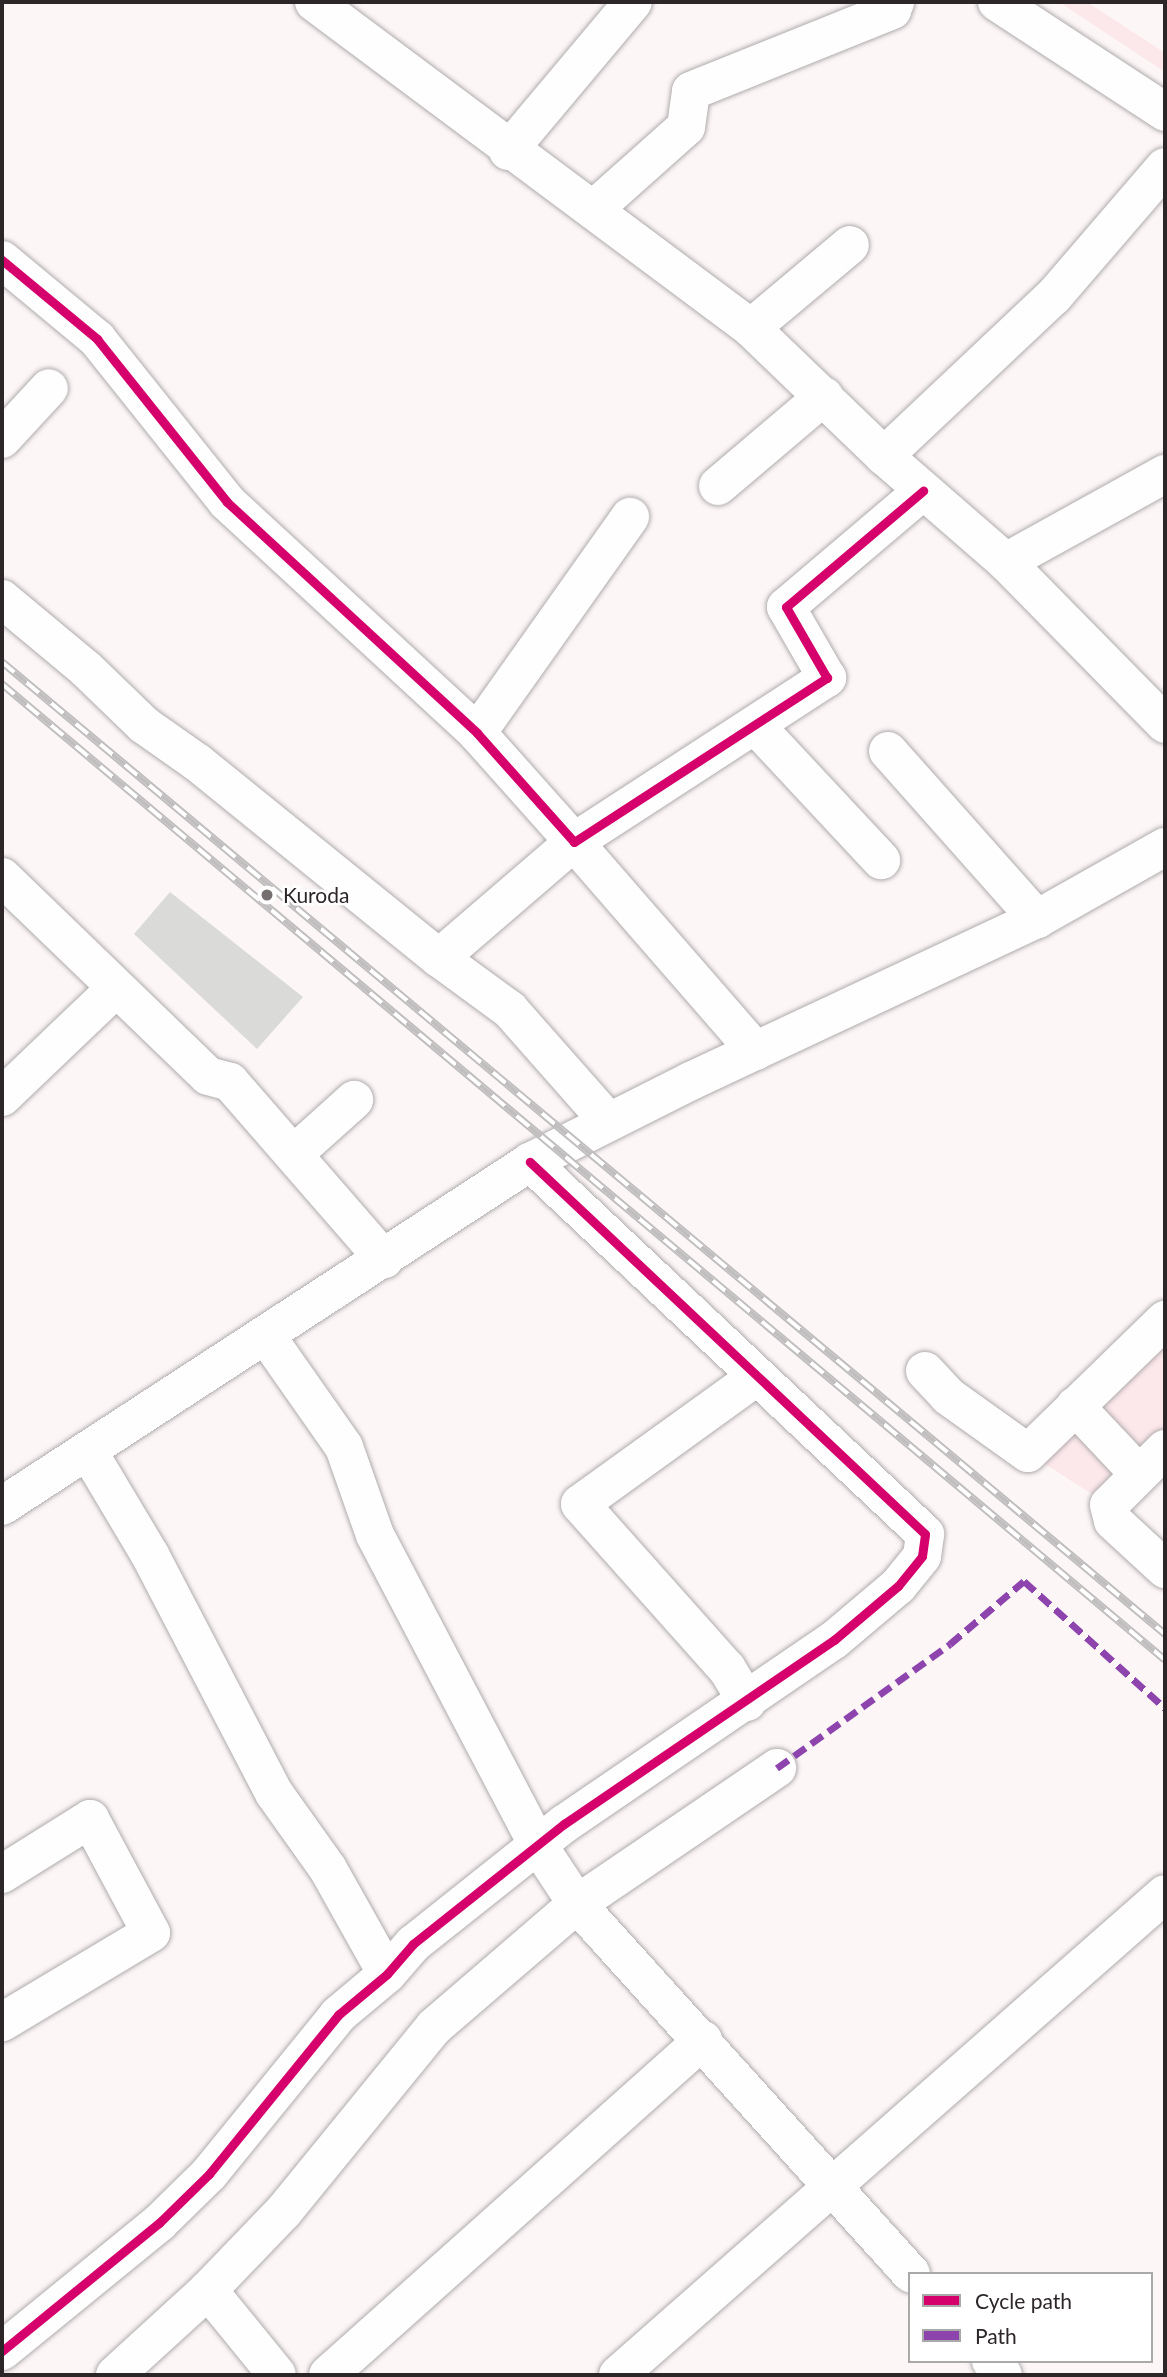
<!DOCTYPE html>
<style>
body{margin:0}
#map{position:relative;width:1167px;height:2377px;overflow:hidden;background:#fcf6f7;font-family:Lato,sans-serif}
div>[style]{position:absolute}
.green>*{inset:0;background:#fce7eb}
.building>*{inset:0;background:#dadad9}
.roads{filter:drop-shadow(0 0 2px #b0abac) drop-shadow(0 0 2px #b0abac)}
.minor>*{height:38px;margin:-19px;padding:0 19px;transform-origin:19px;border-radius:19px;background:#fffefe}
.major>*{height:38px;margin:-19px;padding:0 19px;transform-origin:19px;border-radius:19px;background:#fffefe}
.rail>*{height:8px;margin-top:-4px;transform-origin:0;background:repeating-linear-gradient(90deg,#fff 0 16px,#c0bebe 0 32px);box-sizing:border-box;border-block:2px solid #c0bebe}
.quiet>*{height:7px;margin-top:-3.5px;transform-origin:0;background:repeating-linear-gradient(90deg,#8e44ad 0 14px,transparent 0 21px)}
.cycleway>*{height:9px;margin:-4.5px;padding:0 4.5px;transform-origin:4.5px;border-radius:4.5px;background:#d6006c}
.dots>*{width:19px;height:19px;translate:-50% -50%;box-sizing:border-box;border:4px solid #fff;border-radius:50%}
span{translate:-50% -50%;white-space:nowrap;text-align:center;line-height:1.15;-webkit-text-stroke:5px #fff;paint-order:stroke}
.poi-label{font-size:21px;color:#2d2628}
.left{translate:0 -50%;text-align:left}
.frame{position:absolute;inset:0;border:4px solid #2d2628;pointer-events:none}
.legend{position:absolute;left:908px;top:2272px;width:245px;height:91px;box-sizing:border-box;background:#fff;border:2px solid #aba8a9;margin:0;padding:9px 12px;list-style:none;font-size:21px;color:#2d2628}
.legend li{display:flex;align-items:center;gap:14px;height:35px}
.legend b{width:35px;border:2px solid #aba8a9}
</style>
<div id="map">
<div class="green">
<i style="clip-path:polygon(1059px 2px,1087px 2px,1165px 53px,1165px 72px)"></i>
<i style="clip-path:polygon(1165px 1323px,1165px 1452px,1109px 1505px,1028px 1453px)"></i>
</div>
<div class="building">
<i style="clip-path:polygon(170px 892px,303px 997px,257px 1049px,134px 934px)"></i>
</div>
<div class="roads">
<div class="minor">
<i style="left:314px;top:2px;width:545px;rotate:36.72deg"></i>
<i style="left:751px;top:328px;width:185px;rotate:43.9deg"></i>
<i style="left:884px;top:456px;width:162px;rotate:41deg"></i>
<i style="left:1006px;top:562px;width:227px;rotate:45.5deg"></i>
<i style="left:508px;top:151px;width:194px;rotate:-50deg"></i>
<i style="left:594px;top:209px;width:123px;rotate:-41.7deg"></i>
<i style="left:686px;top:127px;width:36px;rotate:-82deg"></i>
<i style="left:691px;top:91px;width:217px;rotate:-21.9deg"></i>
<i style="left:892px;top:10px;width:9px;rotate:-69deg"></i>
<i style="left:2px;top:260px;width:124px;rotate:39.7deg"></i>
<i style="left:97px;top:339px;width:208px;rotate:51.4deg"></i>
<i style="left:227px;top:502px;width:340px;rotate:42.7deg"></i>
<i style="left:477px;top:733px;width:146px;rotate:48.3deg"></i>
<i style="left:574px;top:842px;width:302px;rotate:-33deg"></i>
<i style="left:827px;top:678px;width:82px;rotate:-120deg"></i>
<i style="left:786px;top:607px;width:180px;rotate:-40.3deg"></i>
<i style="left:751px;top:328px;width:129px;rotate:-40deg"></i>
<i style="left:2px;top:439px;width:69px;rotate:-47.3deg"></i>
<i style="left:884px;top:456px;width:233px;rotate:-43.3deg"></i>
<i style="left:1054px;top:296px;width:170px;rotate:-49.3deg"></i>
<i style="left:718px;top:486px;width:139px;rotate:-40.3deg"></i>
<i style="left:1006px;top:562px;width:182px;rotate:-29deg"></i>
<i style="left:2px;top:599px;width:109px;rotate:39.8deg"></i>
<i style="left:86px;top:669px;width:81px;rotate:44deg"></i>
<i style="left:144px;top:725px;width:66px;rotate:35.1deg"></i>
<i style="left:198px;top:763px;width:310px;rotate:39deg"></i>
<i style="left:439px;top:958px;width:88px;rotate:36.2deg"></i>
<i style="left:510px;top:1010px;width:148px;rotate:48.6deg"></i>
<i style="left:755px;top:725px;width:185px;rotate:47deg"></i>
<i style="left:477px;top:733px;width:265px;rotate:-54.7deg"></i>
<i style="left:888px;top:751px;width:225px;rotate:48.4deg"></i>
<i style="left:2px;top:877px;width:286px;rotate:44deg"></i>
<i style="left:208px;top:1076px;width:23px;rotate:15deg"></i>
<i style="left:230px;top:1082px;width:235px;rotate:49deg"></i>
<i style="left:439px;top:958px;width:178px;rotate:-40.7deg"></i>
<i style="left:574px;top:842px;width:277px;rotate:49deg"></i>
<i style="left:2px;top:1097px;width:156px;rotate:-43.7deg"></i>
<i style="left:294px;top:1154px;width:81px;rotate:-42deg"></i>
<i style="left:267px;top:1337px;width:134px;rotate:55deg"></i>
<i style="left:344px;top:1447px;width:93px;rotate:70.6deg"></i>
<i style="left:375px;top:1535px;width:350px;rotate:62.3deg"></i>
<i style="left:538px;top:1845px;width:71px;rotate:56.5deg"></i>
<i style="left:577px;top:1904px;width:498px;rotate:47.9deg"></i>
<i style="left:925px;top:1371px;width:34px;rotate:47deg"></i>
<i style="left:948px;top:1396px;width:98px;rotate:35.5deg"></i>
<i style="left:1028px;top:1453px;width:191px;rotate:-44.2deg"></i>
<i style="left:1075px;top:1406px;width:93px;rotate:46.7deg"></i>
<i style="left:1165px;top:1449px;width:79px;rotate:135deg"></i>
<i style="left:1109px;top:1505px;width:16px;rotate:76deg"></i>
<i style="left:1113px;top:1521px;width:71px;rotate:42.7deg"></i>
<i style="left:88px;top:1451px;width:121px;rotate:59.2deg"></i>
<i style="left:150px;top:1555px;width:268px;rotate:62.5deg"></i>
<i style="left:274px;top:1793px;width:93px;rotate:54.6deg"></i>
<i style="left:328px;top:1869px;width:120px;rotate:60.7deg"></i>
<i style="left:2px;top:1506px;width:630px;rotate:-33.08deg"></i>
<i style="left:530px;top:1162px;width:180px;rotate:-26.7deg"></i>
<i style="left:691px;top:1081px;width:382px;rotate:-25.1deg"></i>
<i style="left:1037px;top:919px;width:147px;rotate:-29.4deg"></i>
<i style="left:747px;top:1702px;width:39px;rotate:-121deg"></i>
<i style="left:727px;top:1669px;width:221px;rotate:-131.7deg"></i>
<i style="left:580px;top:1504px;width:216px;rotate:-35.8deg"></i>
<i style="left:2px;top:1874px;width:104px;rotate:-32deg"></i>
<i style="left:90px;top:1819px;width:129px;rotate:61.8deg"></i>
<i style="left:151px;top:1933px;width:174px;rotate:149.1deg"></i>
<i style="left:208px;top:2290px;width:109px;rotate:50.9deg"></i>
<i style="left:2px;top:2351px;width:203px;rotate:-39.2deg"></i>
<i style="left:159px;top:2223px;width:70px;rotate:-44.4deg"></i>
<i style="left:209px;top:2174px;width:205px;rotate:-50.9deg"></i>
<i style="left:338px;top:2015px;width:64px;rotate:-39.9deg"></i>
<i style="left:387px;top:1974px;width:40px;rotate:-49deg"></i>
<i style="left:413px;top:1944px;width:193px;rotate:-38.5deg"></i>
<i style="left:564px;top:1824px;width:327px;rotate:-34.3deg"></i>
<i style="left:834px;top:1640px;width:84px;rotate:-40.2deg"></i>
<i style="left:898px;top:1586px;width:38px;rotate:-51deg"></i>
<i style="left:922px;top:1556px;width:22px;rotate:-82deg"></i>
<i style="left:925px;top:1534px;width:543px;rotate:-136.72deg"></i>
<i style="left:991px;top:2361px;width:18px;rotate:49deg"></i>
<i style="left:115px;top:2375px;width:126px;rotate:-42.4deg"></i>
<i style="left:208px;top:2290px;width:110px;rotate:-46.1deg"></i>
<i style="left:284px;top:2211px;width:237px;rotate:-50.8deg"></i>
<i style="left:434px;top:2027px;width:189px;rotate:-40.7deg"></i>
<i style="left:577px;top:1904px;width:242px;rotate:-34.2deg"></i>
<i style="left:328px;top:2375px;width:503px;rotate:-41.78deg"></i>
<i style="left:618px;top:2375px;width:728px;rotate:-41.33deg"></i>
</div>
<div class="major">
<i style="left:997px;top:2px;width:201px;rotate:33.2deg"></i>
</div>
</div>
<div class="rail">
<i style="left:2px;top:662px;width:1516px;rotate:39.89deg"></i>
<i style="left:2px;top:684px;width:1518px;rotate:40deg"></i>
</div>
<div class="quiet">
<i style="left:777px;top:1768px;width:213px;rotate:-35.6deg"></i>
<i style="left:950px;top:1644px;width:97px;rotate:-40.4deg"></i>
<i style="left:1024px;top:1581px;width:190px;rotate:42deg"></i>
</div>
<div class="cycleway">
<i style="left:2px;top:260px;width:124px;rotate:39.7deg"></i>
<i style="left:97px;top:339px;width:208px;rotate:51.4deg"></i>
<i style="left:227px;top:502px;width:340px;rotate:42.7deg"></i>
<i style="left:477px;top:733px;width:146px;rotate:48.3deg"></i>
<i style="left:574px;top:842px;width:302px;rotate:-33deg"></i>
<i style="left:827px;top:678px;width:82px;rotate:-120deg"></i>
<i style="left:786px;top:607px;width:180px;rotate:-40.3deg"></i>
<i style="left:2px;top:2351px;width:203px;rotate:-39.2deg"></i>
<i style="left:159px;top:2223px;width:70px;rotate:-44.4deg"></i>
<i style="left:209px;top:2174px;width:205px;rotate:-50.9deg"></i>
<i style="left:338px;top:2015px;width:64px;rotate:-39.9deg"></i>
<i style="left:387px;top:1974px;width:40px;rotate:-49deg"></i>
<i style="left:413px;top:1944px;width:193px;rotate:-38.5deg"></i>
<i style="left:564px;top:1824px;width:327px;rotate:-34.3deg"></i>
<i style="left:834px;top:1640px;width:84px;rotate:-40.2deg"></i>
<i style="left:898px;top:1586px;width:38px;rotate:-51deg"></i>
<i style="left:922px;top:1556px;width:22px;rotate:-82deg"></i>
<i style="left:925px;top:1534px;width:543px;rotate:-136.72deg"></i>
</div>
<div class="dots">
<i style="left:267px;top:895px;background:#756f70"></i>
</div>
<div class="poi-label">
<span class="left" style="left:283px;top:895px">Kuroda</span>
</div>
<div class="frame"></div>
<ul class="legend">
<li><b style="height:9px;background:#d6006c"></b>Cycle path</li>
<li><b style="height:9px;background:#8e44ad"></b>Path</li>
</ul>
</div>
